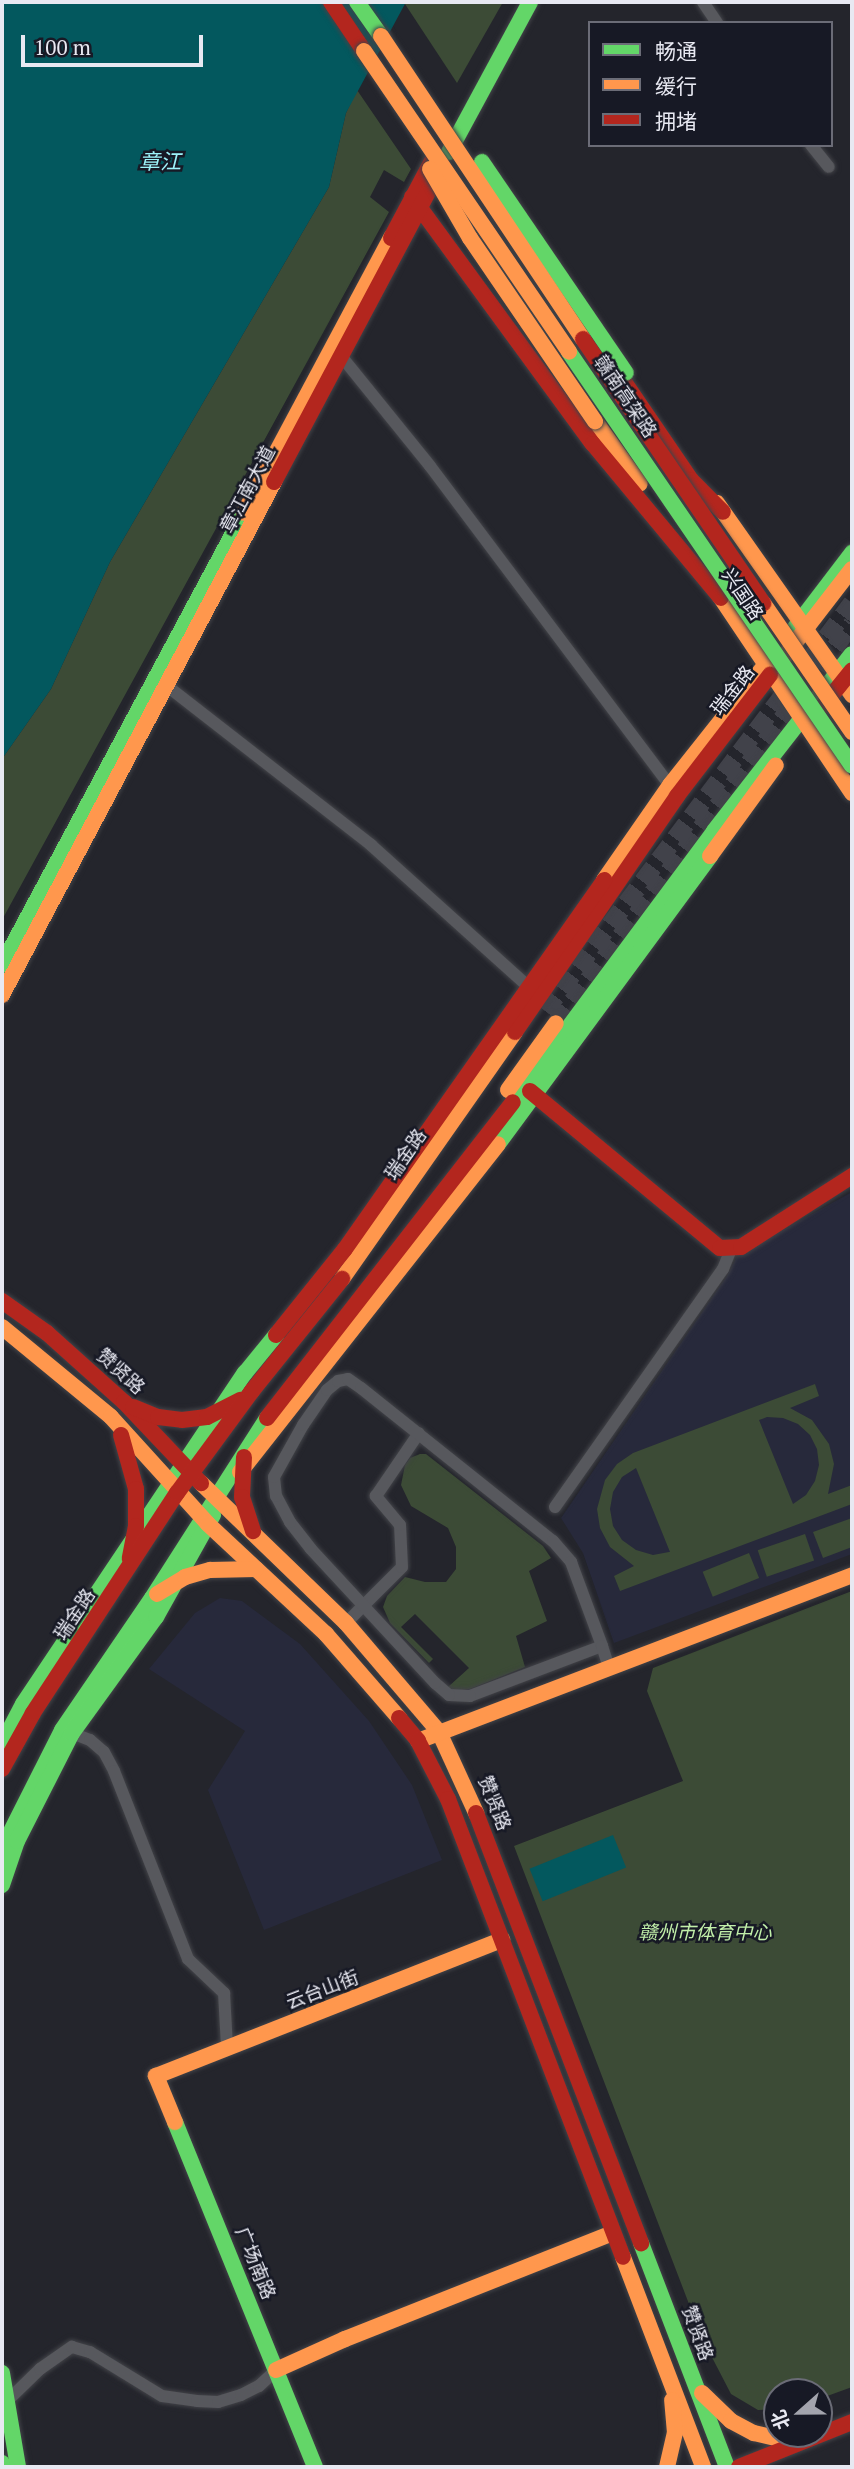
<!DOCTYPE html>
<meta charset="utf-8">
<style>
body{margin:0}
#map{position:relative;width:854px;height:2469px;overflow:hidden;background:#24252c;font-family:"PT Serif","Noto Sans SC",serif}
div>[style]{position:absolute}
.built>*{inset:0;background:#27293b}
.green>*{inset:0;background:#3c4b36;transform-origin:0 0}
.water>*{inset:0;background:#03585e;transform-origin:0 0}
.primary-tunnel>*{height:18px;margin-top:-9px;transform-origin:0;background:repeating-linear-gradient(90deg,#41424a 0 18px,transparent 0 27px)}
.roads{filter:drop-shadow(0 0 2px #424348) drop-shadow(0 0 2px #424348)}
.street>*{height:12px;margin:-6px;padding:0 6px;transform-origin:6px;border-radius:6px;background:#57585d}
.fast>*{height:16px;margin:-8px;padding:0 8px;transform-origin:8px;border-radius:8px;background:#63d668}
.slow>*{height:16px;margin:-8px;padding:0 8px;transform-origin:8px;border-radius:8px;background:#ff974d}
.jam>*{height:16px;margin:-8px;padding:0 8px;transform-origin:8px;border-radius:8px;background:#b3261e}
.bridges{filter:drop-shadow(0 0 2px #424348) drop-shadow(0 0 2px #424348)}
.fast-bridge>*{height:16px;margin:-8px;padding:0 8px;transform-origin:8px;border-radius:8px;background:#63d668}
.slow-bridge>*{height:16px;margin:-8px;padding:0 8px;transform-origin:8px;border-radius:8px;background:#ff974d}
.jam-bridge>*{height:16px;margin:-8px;padding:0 8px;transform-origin:8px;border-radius:8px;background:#b3261e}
span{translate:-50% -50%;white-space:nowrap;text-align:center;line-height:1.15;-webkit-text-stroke:5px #171925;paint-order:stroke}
.street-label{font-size:19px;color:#e8e9f2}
.park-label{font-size:19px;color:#c1efa9;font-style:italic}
.water-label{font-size:21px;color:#9df3fa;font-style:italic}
.frame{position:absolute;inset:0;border:4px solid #e8e9f2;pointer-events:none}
.legend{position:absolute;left:588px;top:21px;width:245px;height:126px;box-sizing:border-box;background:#171925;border:2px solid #6b6c77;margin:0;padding:9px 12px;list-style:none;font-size:21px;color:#e8e9f2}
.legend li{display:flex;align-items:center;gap:14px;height:35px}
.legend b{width:35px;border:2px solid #6b6c77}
.north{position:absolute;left:763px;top:2378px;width:70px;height:70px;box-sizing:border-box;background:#171925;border:2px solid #6b6c77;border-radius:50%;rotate:249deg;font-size:19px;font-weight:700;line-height:28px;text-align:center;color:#e8e9f2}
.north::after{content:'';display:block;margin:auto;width:24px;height:32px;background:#a3a4ad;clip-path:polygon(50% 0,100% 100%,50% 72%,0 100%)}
.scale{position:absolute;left:21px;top:35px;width:182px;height:32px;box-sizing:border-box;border:4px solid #e8e9f2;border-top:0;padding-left:9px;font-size:21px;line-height:24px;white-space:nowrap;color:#e8e9f2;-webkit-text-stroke:5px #171925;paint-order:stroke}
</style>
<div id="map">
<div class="built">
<i style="clip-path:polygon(852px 1192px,852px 1554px,614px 1643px,583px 1553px,561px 1518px,727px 1276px,738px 1255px)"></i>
<i style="clip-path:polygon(220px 1598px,242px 1601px,300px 1644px,369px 1721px,412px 1785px,442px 1860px,264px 1930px,208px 1790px,245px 1731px,149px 1669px,195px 1613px)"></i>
</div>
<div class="green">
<i style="clip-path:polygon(406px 2px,503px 2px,457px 83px,405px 4px)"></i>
<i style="clip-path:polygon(357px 90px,411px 169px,404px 182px,384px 170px,370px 197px,389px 212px,2px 920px,2px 759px,51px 689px,110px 562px,329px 187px,346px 113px)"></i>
<i style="clip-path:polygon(evenodd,815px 1384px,819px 1396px,790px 1408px,812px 1420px,829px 1444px,834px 1464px,828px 1494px,852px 1485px,852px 1504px,620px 1591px,614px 1576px,634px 1566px,610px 1547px,600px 1528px,597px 1509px,605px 1480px,617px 1464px,633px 1453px,815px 1384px,767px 1417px,783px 1418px,798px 1424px,810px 1435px,817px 1449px,819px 1465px,815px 1481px,806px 1495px,793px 1504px,759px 1420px,767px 1417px,815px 1384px,636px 1468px,670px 1552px,669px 1552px,653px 1555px,636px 1550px,622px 1540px,613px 1526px,610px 1509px,613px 1492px,622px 1477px,636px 1468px)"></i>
<i style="clip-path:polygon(420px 1454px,426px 1454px,543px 1546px,551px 1558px,529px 1571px,547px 1621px,516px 1636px,525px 1667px,470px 1689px,453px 1691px,448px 1687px,469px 1668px,415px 1614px,401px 1627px,433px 1659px,429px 1663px,390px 1623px,383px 1607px,387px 1596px,405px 1577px,425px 1582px,446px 1582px,456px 1569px,456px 1547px,448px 1528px,411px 1506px,401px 1485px,405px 1465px,410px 1458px)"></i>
<i style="clip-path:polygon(852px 1518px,852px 1547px,823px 1558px,813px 1532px)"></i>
<i style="left:805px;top:1534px;width:28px;height:50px;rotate:71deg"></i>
<i style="left:749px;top:1553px;width:27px;height:50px;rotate:68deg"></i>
<i style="clip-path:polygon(852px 1591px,852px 2387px,819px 2399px,819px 2392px,777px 2392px,777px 2409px,758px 2410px,731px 2394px,702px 2338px,514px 1846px,683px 1781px,647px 1691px,653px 1668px)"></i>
</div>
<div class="water">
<i style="clip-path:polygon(2px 2px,406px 2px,346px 113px,329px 187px,110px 562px,51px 689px,2px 759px)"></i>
<i style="left:613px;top:1835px;width:35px;height:90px;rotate:68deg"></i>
</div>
<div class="primary-tunnel">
<i style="left:810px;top:659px;width:70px;rotate:-53.1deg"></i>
<i style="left:819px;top:669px;width:56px;rotate:-53.7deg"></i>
<i style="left:545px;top:1011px;width:412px;rotate:-53deg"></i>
<i style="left:556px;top:1023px;width:410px;rotate:-53.4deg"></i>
</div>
<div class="roads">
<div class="street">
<i style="left:703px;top:2px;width:25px;rotate:56deg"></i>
<i style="left:811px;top:145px;width:28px;rotate:51deg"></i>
<i style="left:341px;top:356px;width:141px;rotate:51deg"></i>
<i style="left:430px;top:466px;width:405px;rotate:53.1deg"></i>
<i style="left:167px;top:686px;width:259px;rotate:37.9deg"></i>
<i style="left:371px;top:845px;width:219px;rotate:42deg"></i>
<i style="left:555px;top:1507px;width:291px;rotate:-54.8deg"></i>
<i style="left:723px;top:1269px;width:22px;rotate:-68deg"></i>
<i style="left:346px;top:1623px;width:79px;rotate:-45deg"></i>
<i style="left:402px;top:1567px;width:42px;rotate:-92.7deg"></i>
<i style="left:400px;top:1525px;width:38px;rotate:-130deg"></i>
<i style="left:376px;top:1496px;width:76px;rotate:-55.7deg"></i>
<i style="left:602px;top:1646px;width:141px;rotate:159.3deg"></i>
<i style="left:470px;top:1696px;width:21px;rotate:-177deg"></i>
<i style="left:449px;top:1695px;width:18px;rotate:-139deg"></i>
<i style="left:435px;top:1683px;width:183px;rotate:-132.8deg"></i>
<i style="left:311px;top:1549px;width:34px;rotate:-128deg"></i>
<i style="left:290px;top:1522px;width:30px;rotate:-118deg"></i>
<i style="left:276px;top:1496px;width:19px;rotate:-96deg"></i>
<i style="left:274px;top:1477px;width:60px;rotate:-60.9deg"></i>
<i style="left:303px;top:1425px;width:42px;rotate:-55.6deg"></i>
<i style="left:327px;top:1390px;width:14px;rotate:-39deg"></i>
<i style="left:338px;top:1381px;width:10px;rotate:-11deg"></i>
<i style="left:348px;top:1379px;width:16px;rotate:35deg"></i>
<i style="left:361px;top:1388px;width:246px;rotate:38.6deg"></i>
<i style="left:553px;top:1541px;width:28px;rotate:49deg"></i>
<i style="left:571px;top:1562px;width:90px;rotate:69.7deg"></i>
<i style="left:602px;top:1646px;width:22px;rotate:72deg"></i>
<i style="left:64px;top:1730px;width:28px;rotate:21deg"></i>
<i style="left:90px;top:1740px;width:18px;rotate:41deg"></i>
<i style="left:104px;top:1752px;width:21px;rotate:62deg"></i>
<i style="left:114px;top:1771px;width:202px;rotate:68.5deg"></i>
<i style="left:188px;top:1959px;width:50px;rotate:43.4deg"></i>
<i style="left:224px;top:1993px;width:54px;rotate:86.8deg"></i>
<i style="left:2px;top:2406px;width:53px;rotate:-44.2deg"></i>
<i style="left:40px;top:2369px;width:39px;rotate:-35deg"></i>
<i style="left:72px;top:2347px;width:19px;rotate:16deg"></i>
<i style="left:90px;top:2352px;width:84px;rotate:31.4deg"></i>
<i style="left:162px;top:2396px;width:35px;rotate:8deg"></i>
<i style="left:197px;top:2401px;width:21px;rotate:3deg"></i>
<i style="left:218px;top:2402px;width:24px;rotate:-17deg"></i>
<i style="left:241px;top:2395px;width:20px;rotate:-27deg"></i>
<i style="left:259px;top:2386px;width:23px;rotate:-43deg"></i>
</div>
<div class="fast">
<i style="left:357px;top:2px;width:42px;rotate:54.8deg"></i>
<i style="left:449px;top:152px;width:170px;rotate:-61.6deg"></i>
<i style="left:794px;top:629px;width:96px;rotate:-52.7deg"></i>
<i style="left:2px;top:965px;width:513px;rotate:-61.84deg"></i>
<i style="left:513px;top:1102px;width:337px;rotate:-53.4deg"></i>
<i style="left:714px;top:831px;width:224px;rotate:-52.1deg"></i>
<i style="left:498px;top:1144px;width:358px;rotate:-53.6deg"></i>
<i style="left:2px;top:1744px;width:45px;rotate:-62.3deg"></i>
<i style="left:23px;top:1704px;width:399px;rotate:-56.2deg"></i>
<i style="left:245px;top:1373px;width:49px;rotate:-50.8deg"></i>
<i style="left:2px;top:1849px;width:133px;rotate:-63.2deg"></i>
<i style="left:62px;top:1730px;width:160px;rotate:-55.7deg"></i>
<i style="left:152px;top:1598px;width:214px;rotate:-57.4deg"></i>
<i style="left:2px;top:1885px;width:46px;rotate:-71.2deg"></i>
<i style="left:17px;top:1841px;width:121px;rotate:-63deg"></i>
<i style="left:72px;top:1733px;width:143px;rotate:-54.1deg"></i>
<i style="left:156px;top:1617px;width:117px;rotate:-60.8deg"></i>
<i style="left:175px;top:2122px;width:372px;rotate:67.9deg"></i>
<i style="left:641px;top:2243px;width:240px;rotate:69deg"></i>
<i style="left:2px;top:2373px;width:95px;rotate:80.3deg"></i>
<i style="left:2px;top:2463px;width:4px;rotate:90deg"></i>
</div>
<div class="slow">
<i style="left:595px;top:421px;width:77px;rotate:54.5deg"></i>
<i style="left:717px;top:503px;width:235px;rotate:54.9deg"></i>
<i style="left:244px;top:513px;width:312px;rotate:-61.9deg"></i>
<i style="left:715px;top:589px;width:246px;rotate:56.1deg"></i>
<i style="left:770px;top:675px;width:134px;rotate:-52.3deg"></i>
<i style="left:710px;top:856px;width:112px;rotate:-54deg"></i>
<i style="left:604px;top:880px;width:116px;rotate:-55.2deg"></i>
<i style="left:670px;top:785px;width:166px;rotate:-51.6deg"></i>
<i style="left:2px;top:995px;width:581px;rotate:-62.07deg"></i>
<i style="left:508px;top:1090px;width:82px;rotate:-54.4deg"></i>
<i style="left:342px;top:1279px;width:302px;rotate:-55deg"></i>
<i style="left:2px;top:1327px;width:141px;rotate:39.5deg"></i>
<i style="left:111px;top:1417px;width:144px;rotate:47.8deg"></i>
<i style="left:208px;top:1524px;width:161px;rotate:43deg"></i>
<i style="left:326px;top:1634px;width:111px;rotate:49deg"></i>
<i style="left:240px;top:1472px;width:417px;rotate:-51.8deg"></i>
<i style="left:201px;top:1483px;width:202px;rotate:44deg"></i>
<i style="left:346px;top:1623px;width:143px;rotate:49.5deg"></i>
<i style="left:439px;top:1732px;width:89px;rotate:65.4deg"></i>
<i style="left:157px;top:1594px;width:33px;rotate:-31deg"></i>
<i style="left:185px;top:1577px;width:26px;rotate:-16deg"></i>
<i style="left:210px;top:1570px;width:46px;rotate:-1.2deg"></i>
<i style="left:418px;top:1741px;width:465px;rotate:-20.9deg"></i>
<i style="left:175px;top:2122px;width:50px;rotate:-112.4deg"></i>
<i style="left:156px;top:2076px;width:372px;rotate:-21.5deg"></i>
<i style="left:623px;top:2257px;width:225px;rotate:69.1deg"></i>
<i style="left:276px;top:2370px;width:76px;rotate:-24.2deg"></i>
<i style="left:345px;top:2339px;width:288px;rotate:-21.6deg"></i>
<i style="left:702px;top:2393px;width:40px;rotate:44deg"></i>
<i style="left:731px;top:2421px;width:26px;rotate:28deg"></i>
<i style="left:754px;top:2433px;width:26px;rotate:13deg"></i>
<i style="left:779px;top:2439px;width:37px;rotate:-6deg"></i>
<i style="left:667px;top:2467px;width:35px;rotate:-77deg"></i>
<i style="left:675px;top:2433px;width:33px;rotate:-95deg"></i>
</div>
<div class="jam">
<i style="left:331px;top:2px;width:59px;rotate:56deg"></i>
<i style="left:412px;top:197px;width:306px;rotate:53.8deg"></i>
<i style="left:593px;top:444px;width:200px;rotate:50.3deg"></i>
<i style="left:391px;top:238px;width:87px;rotate:-62deg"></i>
<i style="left:612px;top:364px;width:140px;rotate:55.7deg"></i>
<i style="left:691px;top:480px;width:45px;rotate:45deg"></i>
<i style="left:274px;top:482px;width:351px;rotate:-62deg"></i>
<i style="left:823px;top:706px;width:46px;rotate:-51.1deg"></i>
<i style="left:515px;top:1032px;width:286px;rotate:-55.5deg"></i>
<i style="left:677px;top:796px;width:153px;rotate:-52.5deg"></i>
<i style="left:530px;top:1091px;width:246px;rotate:39.6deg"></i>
<i style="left:720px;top:1248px;width:21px;rotate:-3deg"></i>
<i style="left:741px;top:1247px;width:132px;rotate:-32.6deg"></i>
<i style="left:2px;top:1301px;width:55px;rotate:35.4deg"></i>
<i style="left:47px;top:1333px;width:103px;rotate:41.9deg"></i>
<i style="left:124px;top:1402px;width:112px;rotate:46.5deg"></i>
<i style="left:276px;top:1335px;width:110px;rotate:-51.3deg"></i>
<i style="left:345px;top:1249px;width:451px;rotate:-54.9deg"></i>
<i style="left:133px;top:1407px;width:27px;rotate:22deg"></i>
<i style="left:158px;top:1417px;width:24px;rotate:7deg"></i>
<i style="left:182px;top:1420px;width:25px;rotate:-7deg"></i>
<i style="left:207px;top:1417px;width:38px;rotate:-27deg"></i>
<i style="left:267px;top:1418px;width:400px;rotate:-52.1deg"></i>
<i style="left:121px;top:1435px;width:56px;rotate:74.5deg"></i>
<i style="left:136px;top:1489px;width:37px;rotate:90deg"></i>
<i style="left:136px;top:1526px;width:33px;rotate:101deg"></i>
<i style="left:244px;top:1457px;width:40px;rotate:92.9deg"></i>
<i style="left:242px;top:1497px;width:36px;rotate:72deg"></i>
<i style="left:399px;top:1718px;width:30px;rotate:50deg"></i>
<i style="left:418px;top:1741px;width:65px;rotate:62.7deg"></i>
<i style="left:448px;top:1799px;width:490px;rotate:69.1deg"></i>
<i style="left:2px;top:1769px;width:64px;rotate:-61deg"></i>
<i style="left:33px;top:1713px;width:263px;rotate:-56.8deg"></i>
<i style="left:177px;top:1493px;width:127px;rotate:-53.7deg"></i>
<i style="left:252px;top:1391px;width:144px;rotate:-51.2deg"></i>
<i style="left:476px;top:1813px;width:461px;rotate:69deg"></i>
<i style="left:739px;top:2467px;width:122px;rotate:-21.7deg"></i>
</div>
</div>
<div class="bridges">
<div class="fast-bridge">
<i style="left:482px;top:162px;width:255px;rotate:55.7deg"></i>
<i style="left:569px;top:352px;width:501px;rotate:55.64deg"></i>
</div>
<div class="slow-bridge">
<i style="left:381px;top:36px;width:364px;rotate:56.3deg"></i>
<i style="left:364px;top:51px;width:364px;rotate:55.7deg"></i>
<i style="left:430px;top:169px;width:80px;rotate:59.9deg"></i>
<i style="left:470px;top:238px;width:222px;rotate:55.7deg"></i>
<i style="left:763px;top:603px;width:157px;rotate:55.4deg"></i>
</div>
<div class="jam-bridge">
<i style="left:583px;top:339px;width:320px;rotate:55.7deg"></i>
</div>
</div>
<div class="street-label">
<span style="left:626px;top:396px;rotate:56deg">赣南高架路</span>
<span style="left:247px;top:489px;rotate:-62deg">章江南大道</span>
<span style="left:743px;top:594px;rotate:56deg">兴国路</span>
<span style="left:732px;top:690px;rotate:-52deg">瑞金路</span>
<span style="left:405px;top:1154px;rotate:-55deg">瑞金路</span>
<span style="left:121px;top:1371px;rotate:42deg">赞贤路</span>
<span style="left:74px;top:1614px;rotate:-56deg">瑞金路</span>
<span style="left:495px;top:1803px;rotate:68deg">赞贤路</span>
<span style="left:322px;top:1989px;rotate:-21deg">云台山街</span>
<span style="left:256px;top:2263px;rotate:68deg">广场南路</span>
<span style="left:698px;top:2333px;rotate:70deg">赞贤路</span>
</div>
<div class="park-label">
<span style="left:705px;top:1932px">赣州市体育中心</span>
</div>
<div class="water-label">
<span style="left:160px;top:161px">章江</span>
</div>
<div class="frame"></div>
<ul class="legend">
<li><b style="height:9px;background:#63d668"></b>畅通</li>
<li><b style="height:9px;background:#ff974d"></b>缓行</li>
<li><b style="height:9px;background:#b3261e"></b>拥堵</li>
</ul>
<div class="north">北</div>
<div class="scale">100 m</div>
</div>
